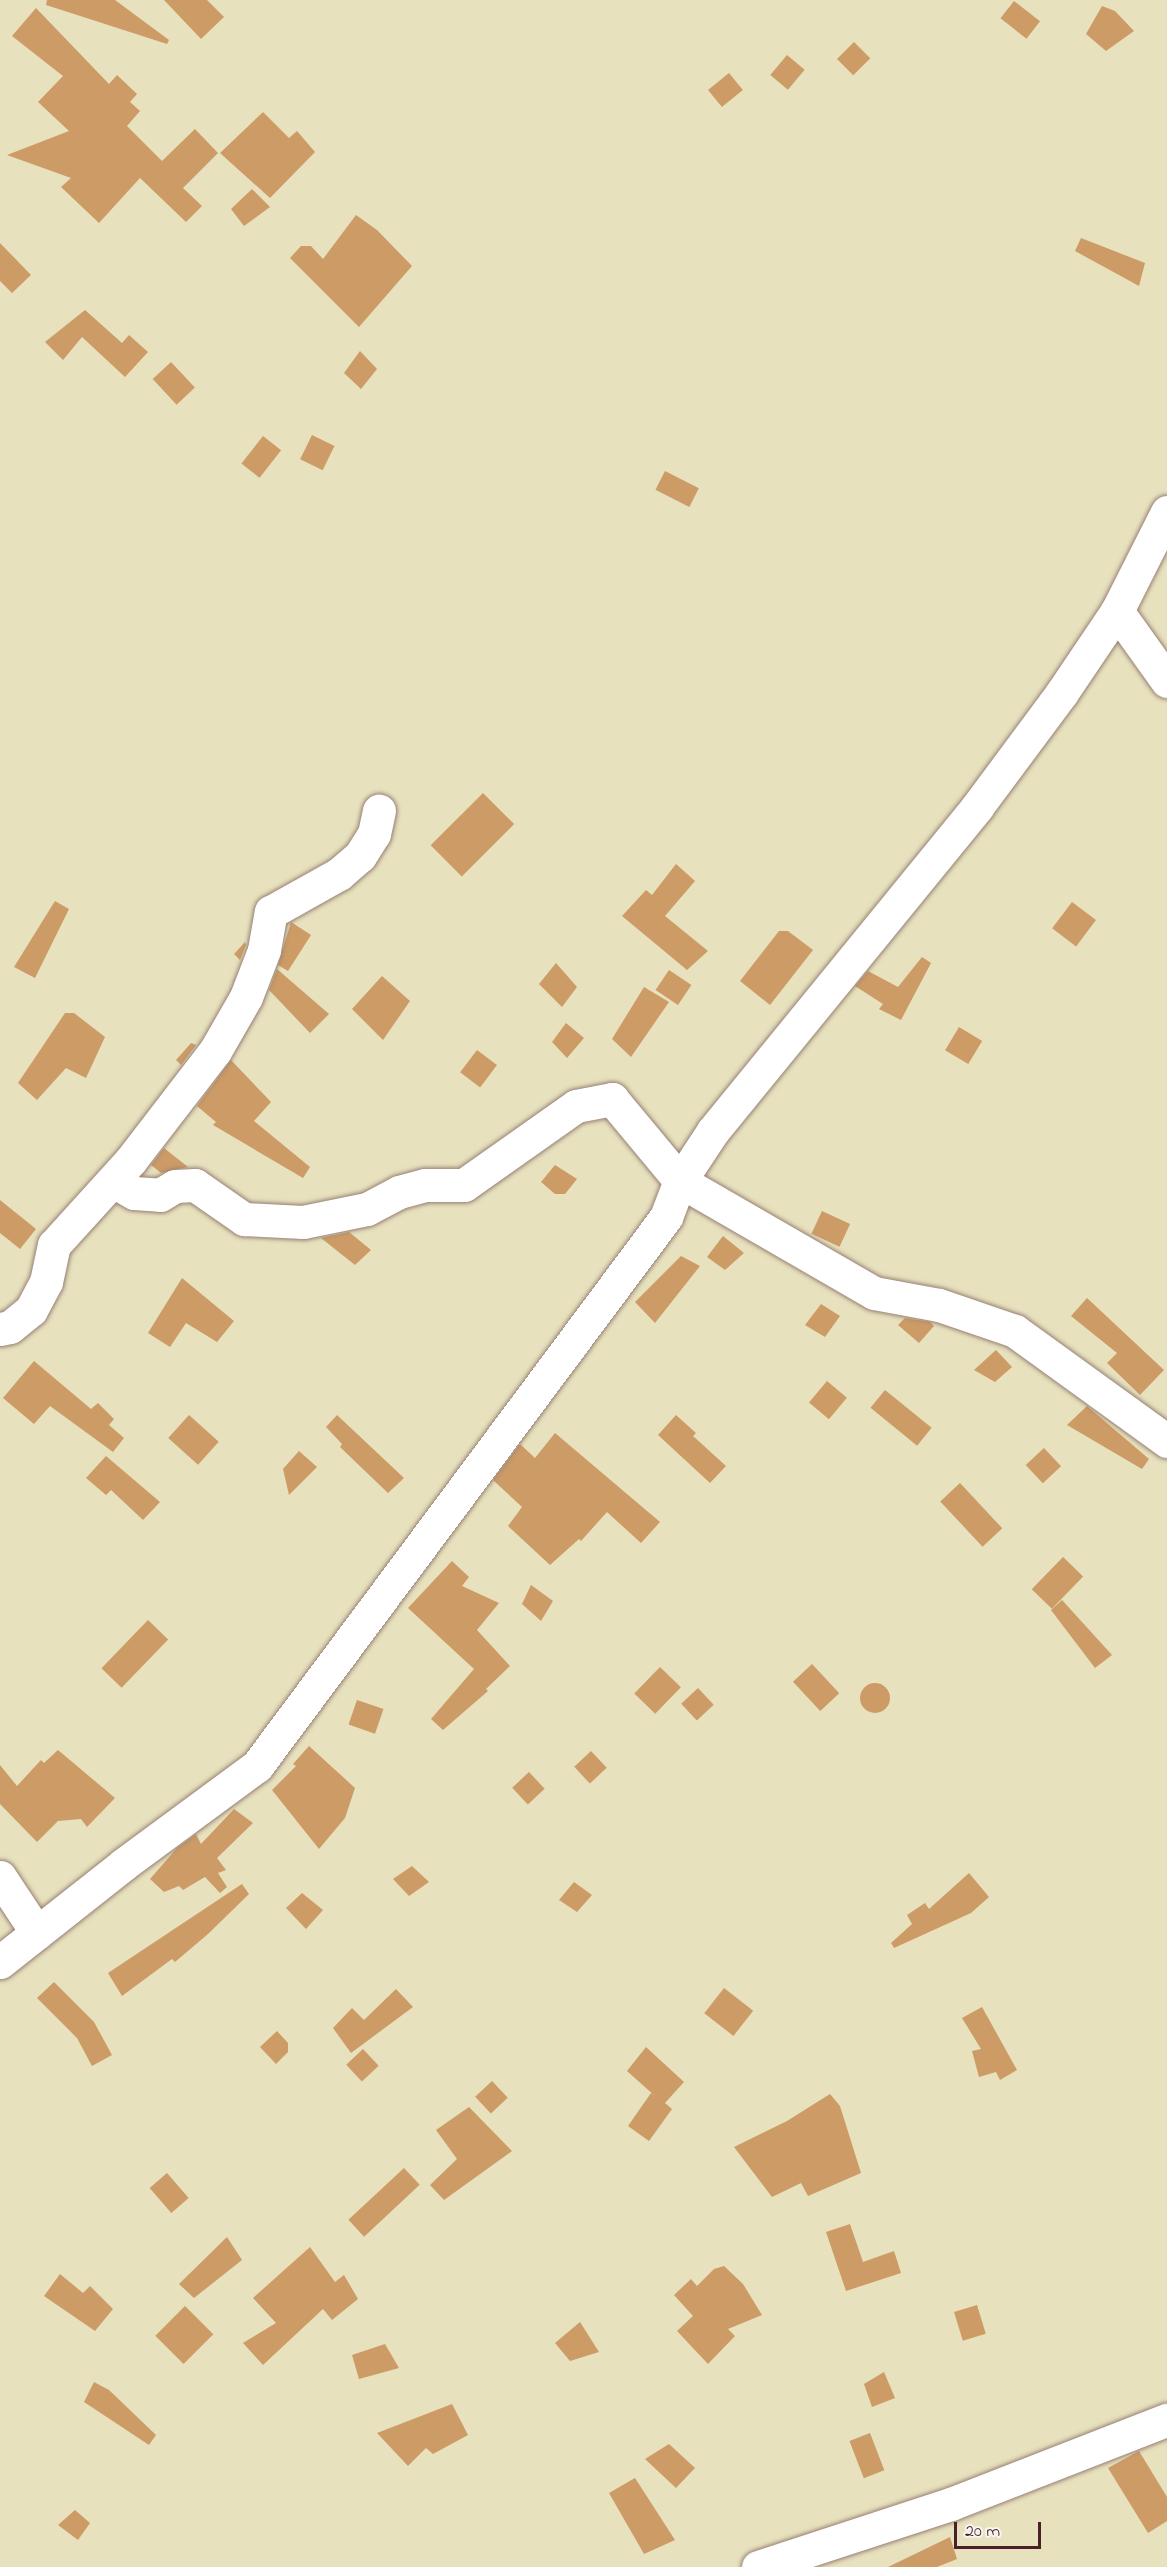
<!DOCTYPE html>
<style>
body{margin:0}
#map{position:relative;width:1167px;height:2567px;overflow:hidden;background:#e7e1be;font-family:"Indie Flower",sans-serif}
div>[style]{position:absolute}
.building>*{inset:0;background:#cd9b66;transform-origin:0 0}
.round{border-radius:50%}
.roads{filter:drop-shadow(0 0 2px #988074) drop-shadow(0 0 2px #988074)}
.minor>*{height:33px;margin:-16.5px;padding:0 16.5px;transform-origin:16.5px;border-radius:16.5px;background:#fff}
span{translate:-50% -50%;white-space:nowrap;text-align:center;line-height:1.15;-webkit-text-stroke:4.5px #f6f6f2;paint-order:stroke}
.scale{position:absolute;left:954px;top:2522px;width:87px;height:27px;box-sizing:border-box;border:3px solid #4a1f2b;border-top:0;padding-left:8px;font-size:18px;line-height:21px;white-space:nowrap;color:#4a1f2b;-webkit-text-stroke:4px #f6f6f2;paint-order:stroke}
</style>
<div id="map">
<div class="building">
<i style="clip-path:polygon(47px 0,115px 0,169px 40px,167px 44px,46px 5px)"></i>
<i style="clip-path:polygon(164px 0,207px 0,224px 17px,201px 39px)"></i>
<i style="left:1014px;top:1px;width:33px;height:22px;rotate:38deg"></i>
<i style="clip-path:polygon(1102px 6px,1115px 11px,1134px 31px,1106px 51px,1086px 34px)"></i>
<i style="clip-path:polygon(36px 8px,109px 84px,117px 75px,137px 94px,130px 102px,140px 111px,127px 126px,162px 161px,195px 129px,218px 153px,183px 188px,202px 206px,186px 222px,140px 178px,99px 223px,61px 187px,71px 178px,7px 155px,69px 131px,38px 102px,63px 76px,12px 36px)"></i>
<i style="left:854px;top:42px;width:23px;height:24px;rotate:45deg"></i>
<i style="left:787px;top:55px;width:23px;height:26px;rotate:40deg"></i>
<i style="left:729px;top:73px;width:22px;height:27px;rotate:51deg"></i>
<i style="clip-path:polygon(263px 112px,289px 138px,297px 131px,315px 152px,270px 198px,220px 153px)"></i>
<i style="clip-path:polygon(252px 189px,270px 207px,244px 226px,231px 209px)"></i>
<i style="clip-path:polygon(356px 215px,377px 230px,412px 266px,359px 327px,290px 258px,301px 246px,311px 246px,323px 259px)"></i>
<i style="clip-path:polygon(1081px 238px,1145px 263px,1139px 286px,1075px 251px)"></i>
<i style="clip-path:polygon(0 243px,31px 275px,12px 293px,0 281px)"></i>
<i style="clip-path:polygon(85px 310px,122px 343px,129px 335px,148px 352px,125px 377px,82px 337px,63px 360px,45px 342px)"></i>
<i style="clip-path:polygon(360px 351px,377px 369px,361px 389px,344px 373px)"></i>
<i style="left:171px;top:362px;width:35px;height:25px;rotate:47deg"></i>
<i style="left:312px;top:435px;width:25px;height:27px;rotate:26deg"></i>
<i style="left:263px;top:436px;width:23px;height:35px;rotate:38deg"></i>
<i style="left:665px;top:471px;width:38px;height:21px;rotate:27deg"></i>
<i style="left:483px;top:793px;width:44px;height:74px;rotate:45deg"></i>
<i style="clip-path:polygon(676px 864px,695px 881px,665px 916px,708px 951px,687px 970px,622px 916px,646px 890px,652px 895px)"></i>
<i style="clip-path:polygon(55px 901px,69px 909px,35px 978px,14px 967px)"></i>
<i style="left:1072px;top:902px;width:30px;height:33px;rotate:37deg"></i>
<i style="clip-path:polygon(291px 922px,311px 935px,288px 971px,278px 965px)"></i>
<i style="clip-path:polygon(779px 931px,788px 931px,813px 950px,770px 1005px,740px 981px)"></i>
<i style="clip-path:polygon(245px 942px,246px 945px,240px 960px,234px 954px)"></i>
<i style="clip-path:polygon(922px 957px,931px 963px,901px 1020px,879px 1009px,883px 1004px,855px 986px,868px 971px,898px 987px)"></i>
<i style="clip-path:polygon(556px 963px,577px 987px,562px 1007px,539px 984px)"></i>
<i style="clip-path:polygon(277px 969px,329px 1014px,310px 1033px,269px 990px)"></i>
<i style="left:669px;top:970px;width:27px;height:24px;rotate:34deg"></i>
<i style="clip-path:polygon(382px 976px,410px 1001px,383px 1040px,352px 1009px)"></i>
<i style="clip-path:polygon(644px 987px,669px 1002px,631px 1057px,612px 1039px)"></i>
<i style="clip-path:polygon(65px 1013px,74px 1013px,105px 1037px,86px 1078px,66px 1068px,37px 1100px,18px 1083px)"></i>
<i style="clip-path:polygon(566px 1023px,584px 1038px,567px 1058px,552px 1042px)"></i>
<i style="left:959px;top:1027px;width:27px;height:27px;rotate:31deg"></i>
<i style="clip-path:polygon(191px 1043px,196px 1045px,181px 1065px,176px 1060px)"></i>
<i style="left:477px;top:1050px;width:25px;height:28px;rotate:37deg"></i>
<i style="clip-path:polygon(231px 1060px,271px 1102px,254px 1121px,310px 1167px,303px 1178px,213px 1125px,216px 1122px,197px 1106px)"></i>
<i style="clip-path:polygon(164px 1148px,188px 1167px,161px 1173px,151px 1165px)"></i>
<i style="clip-path:polygon(555px 1165px,577px 1179px,565px 1194px,555px 1194px,541px 1182px)"></i>
<i style="clip-path:polygon(0 1200px,36px 1229px,20px 1249px,0 1233px)"></i>
<i style="left:822px;top:1211px;width:31px;height:25px;rotate:25deg"></i>
<i style="clip-path:polygon(349px 1232px,371px 1250px,355px 1265px,321px 1238px)"></i>
<i style="clip-path:polygon(723px 1236px,744px 1253px,725px 1270px,707px 1257px)"></i>
<i style="clip-path:polygon(681px 1256px,700px 1266px,655px 1323px,635px 1302px)"></i>
<i style="clip-path:polygon(182px 1278px,234px 1321px,217px 1342px,186px 1323px,170px 1347px,148px 1333px)"></i>
<i style="clip-path:polygon(1087px 1298px,1164px 1370px,1140px 1395px,1107px 1363px,1117px 1353px,1071px 1316px)"></i>
<i style="clip-path:polygon(821px 1304px,840px 1316px,825px 1337px,805px 1325px)"></i>
<i style="clip-path:polygon(905px 1318px,930px 1322px,934px 1326px,919px 1343px,898px 1325px)"></i>
<i style="clip-path:polygon(996px 1350px,1012px 1367px,995px 1382px,974px 1370px)"></i>
<i style="clip-path:polygon(34px 1361px,91px 1409px,98px 1403px,114px 1419px,109px 1425px,124px 1438px,113px 1452px,50px 1406px,34px 1424px,3px 1398px)"></i>
<i style="left:827px;top:1381px;width:26px;height:28px;rotate:40deg"></i>
<i style="left:885px;top:1390px;width:60px;height:23px;rotate:39deg"></i>
<i style="clip-path:polygon(1087px 1406px,1149px 1459px,1142px 1469px,1067px 1425px)"></i>
<i style="left:189px;top:1415px;width:40px;height:31px;rotate:42deg"></i>
<i style="clip-path:polygon(337px 1415px,404px 1478px,388px 1493px,340px 1447px,342px 1444px,326px 1427px)"></i>
<i style="clip-path:polygon(676px 1415px,696px 1433px,693px 1436px,726px 1466px,710px 1483px,658px 1435px)"></i>
<i style="clip-path:polygon(555px 1433px,660px 1522px,641px 1543px,607px 1512px,581px 1541px,579px 1539px,550px 1565px,508px 1526px,522px 1507px,493px 1480px,520px 1444px,535px 1458px)"></i>
<i style="left:1044px;top:1448px;width:25px;height:25px;rotate:47deg"></i>
<i style="clip-path:polygon(299px 1451px,317px 1467px,289px 1495px,283px 1469px)"></i>
<i style="clip-path:polygon(106px 1456px,160px 1502px,143px 1520px,111px 1490px,106px 1495px,86px 1478px)"></i>
<i style="left:960px;top:1483px;width:62px;height:27px;rotate:47deg"></i>
<i style="left:1063px;top:1557px;width:28px;height:45px;rotate:44deg"></i>
<i style="clip-path:polygon(452px 1561px,469px 1577px,462px 1586px,499px 1603px,477px 1630px,510px 1666px,486px 1689px,488px 1691px,443px 1730px,431px 1719px,474px 1669px,408px 1608px)"></i>
<i style="clip-path:polygon(531px 1585px,553px 1601px,541px 1621px,522px 1604px)"></i>
<i style="clip-path:polygon(1062px 1600px,1112px 1655px,1095px 1668px,1051px 1610px)"></i>
<i style="left:148px;top:1620px;width:28px;height:67px;rotate:44deg"></i>
<i style="left:812px;top:1664px;width:40px;height:26px;rotate:47deg"></i>
<i style="left:660px;top:1667px;width:29px;height:37px;rotate:44deg"></i>
<i class="round" style="left:860px;top:1683px;width:30px;height:30px"></i>
<i style="left:698px;top:1688px;width:23px;height:23px;rotate:47deg"></i>
<i style="left:357px;top:1700px;width:28px;height:26px;rotate:19deg"></i>
<i style="clip-path:polygon(309px 1746px,355px 1788px,345px 1818px,319px 1849px,272px 1790px,296px 1766px,293px 1764px)"></i>
<i style="clip-path:polygon(58px 1750px,115px 1798px,87px 1827px,81px 1819px,58px 1821px,37px 1842px,0 1804px,0 1765px,17px 1786px,41px 1760px,44px 1763px)"></i>
<i style="left:591px;top:1751px;width:23px;height:23px;rotate:47deg"></i>
<i style="left:529px;top:1772px;width:23px;height:23px;rotate:47deg"></i>
<i style="clip-path:polygon(234px 1809px,253px 1823px,217px 1858px,226px 1870px,218px 1873px,227px 1887px,220px 1893px,205px 1877px,183px 1890px,179px 1886px,164px 1892px,150px 1879px,177px 1848px,196px 1834px,201px 1844px)"></i>
<i style="clip-path:polygon(412px 1866px,429px 1882px,409px 1896px,393px 1879px)"></i>
<i style="clip-path:polygon(969px 1873px,989px 1897px,971px 1913px,894px 1948px,891px 1943px,912px 1924px,907px 1915px,925px 1903px,929px 1909px)"></i>
<i style="clip-path:polygon(574px 1882px,592px 1895px,577px 1912px,559px 1900px)"></i>
<i style="clip-path:polygon(242px 1884px,249px 1894px,208px 1934px,175px 1962px,172px 1959px,122px 1996px,108px 1973px)"></i>
<i style="clip-path:polygon(302px 1893px,323px 1910px,306px 1929px,286px 1908px)"></i>
<i style="clip-path:polygon(54px 1982px,94px 2022px,112px 2055px,92px 2066px,77px 2038px,37px 1998px)"></i>
<i style="left:724px;top:1988px;width:37px;height:32px;rotate:38deg"></i>
<i style="clip-path:polygon(396px 1989px,413px 2007px,351px 2053px,333px 2028px,352px 2008px,364px 2020px)"></i>
<i style="clip-path:polygon(982px 2007px,1017px 2070px,1000px 2080px,996px 2072px,979px 2077px,972px 2051px,981px 2049px,962px 2018px)"></i>
<i style="clip-path:polygon(277px 2031px,288px 2043px,288px 2052px,276px 2064px,260px 2047px)"></i>
<i style="clip-path:polygon(646px 2047px,684px 2082px,665px 2103px,672px 2109px,649px 2141px,628px 2126px,651px 2093px,655px 2096px,627px 2071px)"></i>
<i style="left:363px;top:2049px;width:23px;height:23px;rotate:47deg"></i>
<i style="left:492px;top:2081px;width:23px;height:23px;rotate:47deg"></i>
<i style="clip-path:polygon(830px 2094px,840px 2106px,861px 2173px,808px 2196px,801px 2183px,772px 2197px,734px 2147px,787px 2121px)"></i>
<i style="clip-path:polygon(469px 2107px,512px 2151px,444px 2200px,430px 2185px,457px 2159px,436px 2130px)"></i>
<i style="left:404px;top:2168px;width:23px;height:76px;rotate:47deg"></i>
<i style="left:167px;top:2173px;width:33px;height:23px;rotate:49deg"></i>
<i style="clip-path:polygon(850px 2224px,863px 2262px,894px 2251px,901px 2273px,846px 2291px,826px 2232px)"></i>
<i style="clip-path:polygon(227px 2237px,242px 2260px,194px 2298px,179px 2284px)"></i>
<i style="clip-path:polygon(310px 2247px,335px 2282px,344px 2275px,358px 2299px,332px 2320px,323px 2309px,263px 2365px,243px 2343px,276px 2323px,253px 2298px)"></i>
<i style="clip-path:polygon(724px 2266px,743px 2284px,762px 2315px,728px 2329px,735px 2336px,708px 2364px,677px 2331px,693px 2316px,674px 2295px,691px 2279px,697px 2286px,714px 2269px)"></i>
<i style="clip-path:polygon(60px 2274px,83px 2293px,90px 2286px,113px 2309px,95px 2331px,44px 2296px)"></i>
<i style="left:977px;top:2305px;width:30px;height:24px;rotate:73deg"></i>
<i style="left:185px;top:2306px;width:40px;height:42px;rotate:45deg"></i>
<i style="clip-path:polygon(580px 2322px,599px 2352px,570px 2361px,555px 2343px)"></i>
<i style="clip-path:polygon(385px 2344px,399px 2368px,359px 2379px,352px 2355px)"></i>
<i style="clip-path:polygon(884px 2372px,895px 2398px,872px 2407px,864px 2384px)"></i>
<i style="clip-path:polygon(94px 2382px,109px 2390px,156px 2435px,149px 2445px,84px 2402px)"></i>
<i style="clip-path:polygon(452px 2404px,468px 2435px,433px 2454px,426px 2448px,408px 2466px,377px 2433px)"></i>
<i style="left:870px;top:2433px;width:40px;height:22px;rotate:69deg"></i>
<i style="clip-path:polygon(669px 2444px,695px 2468px,676px 2488px,645px 2459px)"></i>
<i style="clip-path:polygon(1139px 2451px,1167px 2497px,1167px 2521px,1148px 2533px,1108px 2468px)"></i>
<i style="clip-path:polygon(635px 2478px,675px 2540px,644px 2554px,609px 2493px)"></i>
<i style="clip-path:polygon(75px 2510px,90px 2523px,78px 2540px,58px 2525px)"></i>
<i style="clip-path:polygon(950px 2537px,957px 2559px,937px 2567px,888px 2567px)"></i>
</div>
<div class="roads">
<div class="minor">
<i style="left:1117px;top:611px;width:86px;rotate:54.5deg"></i>
<i style="left:113px;top:1181px;width:24px;rotate:30deg"></i>
<i style="left:134px;top:1193px;width:26px;rotate:4deg"></i>
<i style="left:160px;top:1195px;width:17px;rotate:-31deg"></i>
<i style="left:175px;top:1186px;width:20px;rotate:-3deg"></i>
<i style="left:195px;top:1185px;width:60px;rotate:34.8deg"></i>
<i style="left:244px;top:1219px;width:59px;rotate:2.9deg"></i>
<i style="left:303px;top:1222px;width:65px;rotate:-11.5deg"></i>
<i style="left:367px;top:1209px;width:36px;rotate:-28deg"></i>
<i style="left:399px;top:1192px;width:27px;rotate:-15deg"></i>
<i style="left:425px;top:1185px;width:39px"></i>
<i style="left:464px;top:1185px;width:137px;rotate:-35.2deg"></i>
<i style="left:576px;top:1106px;width:37px;rotate:-11deg"></i>
<i style="left:612px;top:1099px;width:107px;rotate:50.3deg"></i>
<i style="left:680px;top:1181px;width:224px;rotate:30deg"></i>
<i style="left:874px;top:1293px;width:66px;rotate:10.5deg"></i>
<i style="left:939px;top:1305px;width:80px;rotate:18.9deg"></i>
<i style="left:1015px;top:1331px;width:188px;rotate:35.9deg"></i>
<i style="left:0;top:1329px;width:10px;rotate:-11deg"></i>
<i style="left:10px;top:1327px;width:27px;rotate:-39deg"></i>
<i style="left:31px;top:1310px;width:32px;rotate:-62deg"></i>
<i style="left:46px;top:1282px;width:38px;rotate:-78deg"></i>
<i style="left:54px;top:1245px;width:115px;rotate:-47.8deg"></i>
<i style="left:131px;top:1160px;width:138px;rotate:-52.4deg"></i>
<i style="left:215px;top:1051px;width:62px;rotate:-60.1deg"></i>
<i style="left:246px;top:997px;width:50px;rotate:-69deg"></i>
<i style="left:264px;top:950px;width:39px;rotate:-80deg"></i>
<i style="left:271px;top:912px;width:78px;rotate:-29.2deg"></i>
<i style="left:339px;top:874px;width:28px;rotate:-41deg"></i>
<i style="left:360px;top:856px;width:26px;rotate:-58deg"></i>
<i style="left:374px;top:834px;width:24px;rotate:-78deg"></i>
<i style="left:0;top:1877px;width:67px;rotate:56.5deg"></i>
<i style="left:0;top:1962px;width:158px;rotate:-38.3deg"></i>
<i style="left:124px;top:1864px;width:165px;rotate:-36.4deg"></i>
<i style="left:257px;top:1766px;width:685px;rotate:-53.31deg"></i>
<i style="left:666px;top:1217px;width:39px;rotate:-69deg"></i>
<i style="left:680px;top:1181px;width:60px;rotate:-56.6deg"></i>
<i style="left:713px;top:1131px;width:418px;rotate:-50.8deg"></i>
<i style="left:977px;top:807px;width:141px;rotate:-53.4deg"></i>
<i style="left:1061px;top:694px;width:100px;rotate:-56deg"></i>
<i style="left:1117px;top:611px;width:111px;rotate:-63.2deg"></i>
<i style="left:758px;top:2567px;width:203px;rotate:-18.1deg"></i>
<i style="left:951px;top:2504px;width:232px;rotate:-21.3deg"></i>
</div>
</div>
<div class="scale">20 m</div>
</div>
